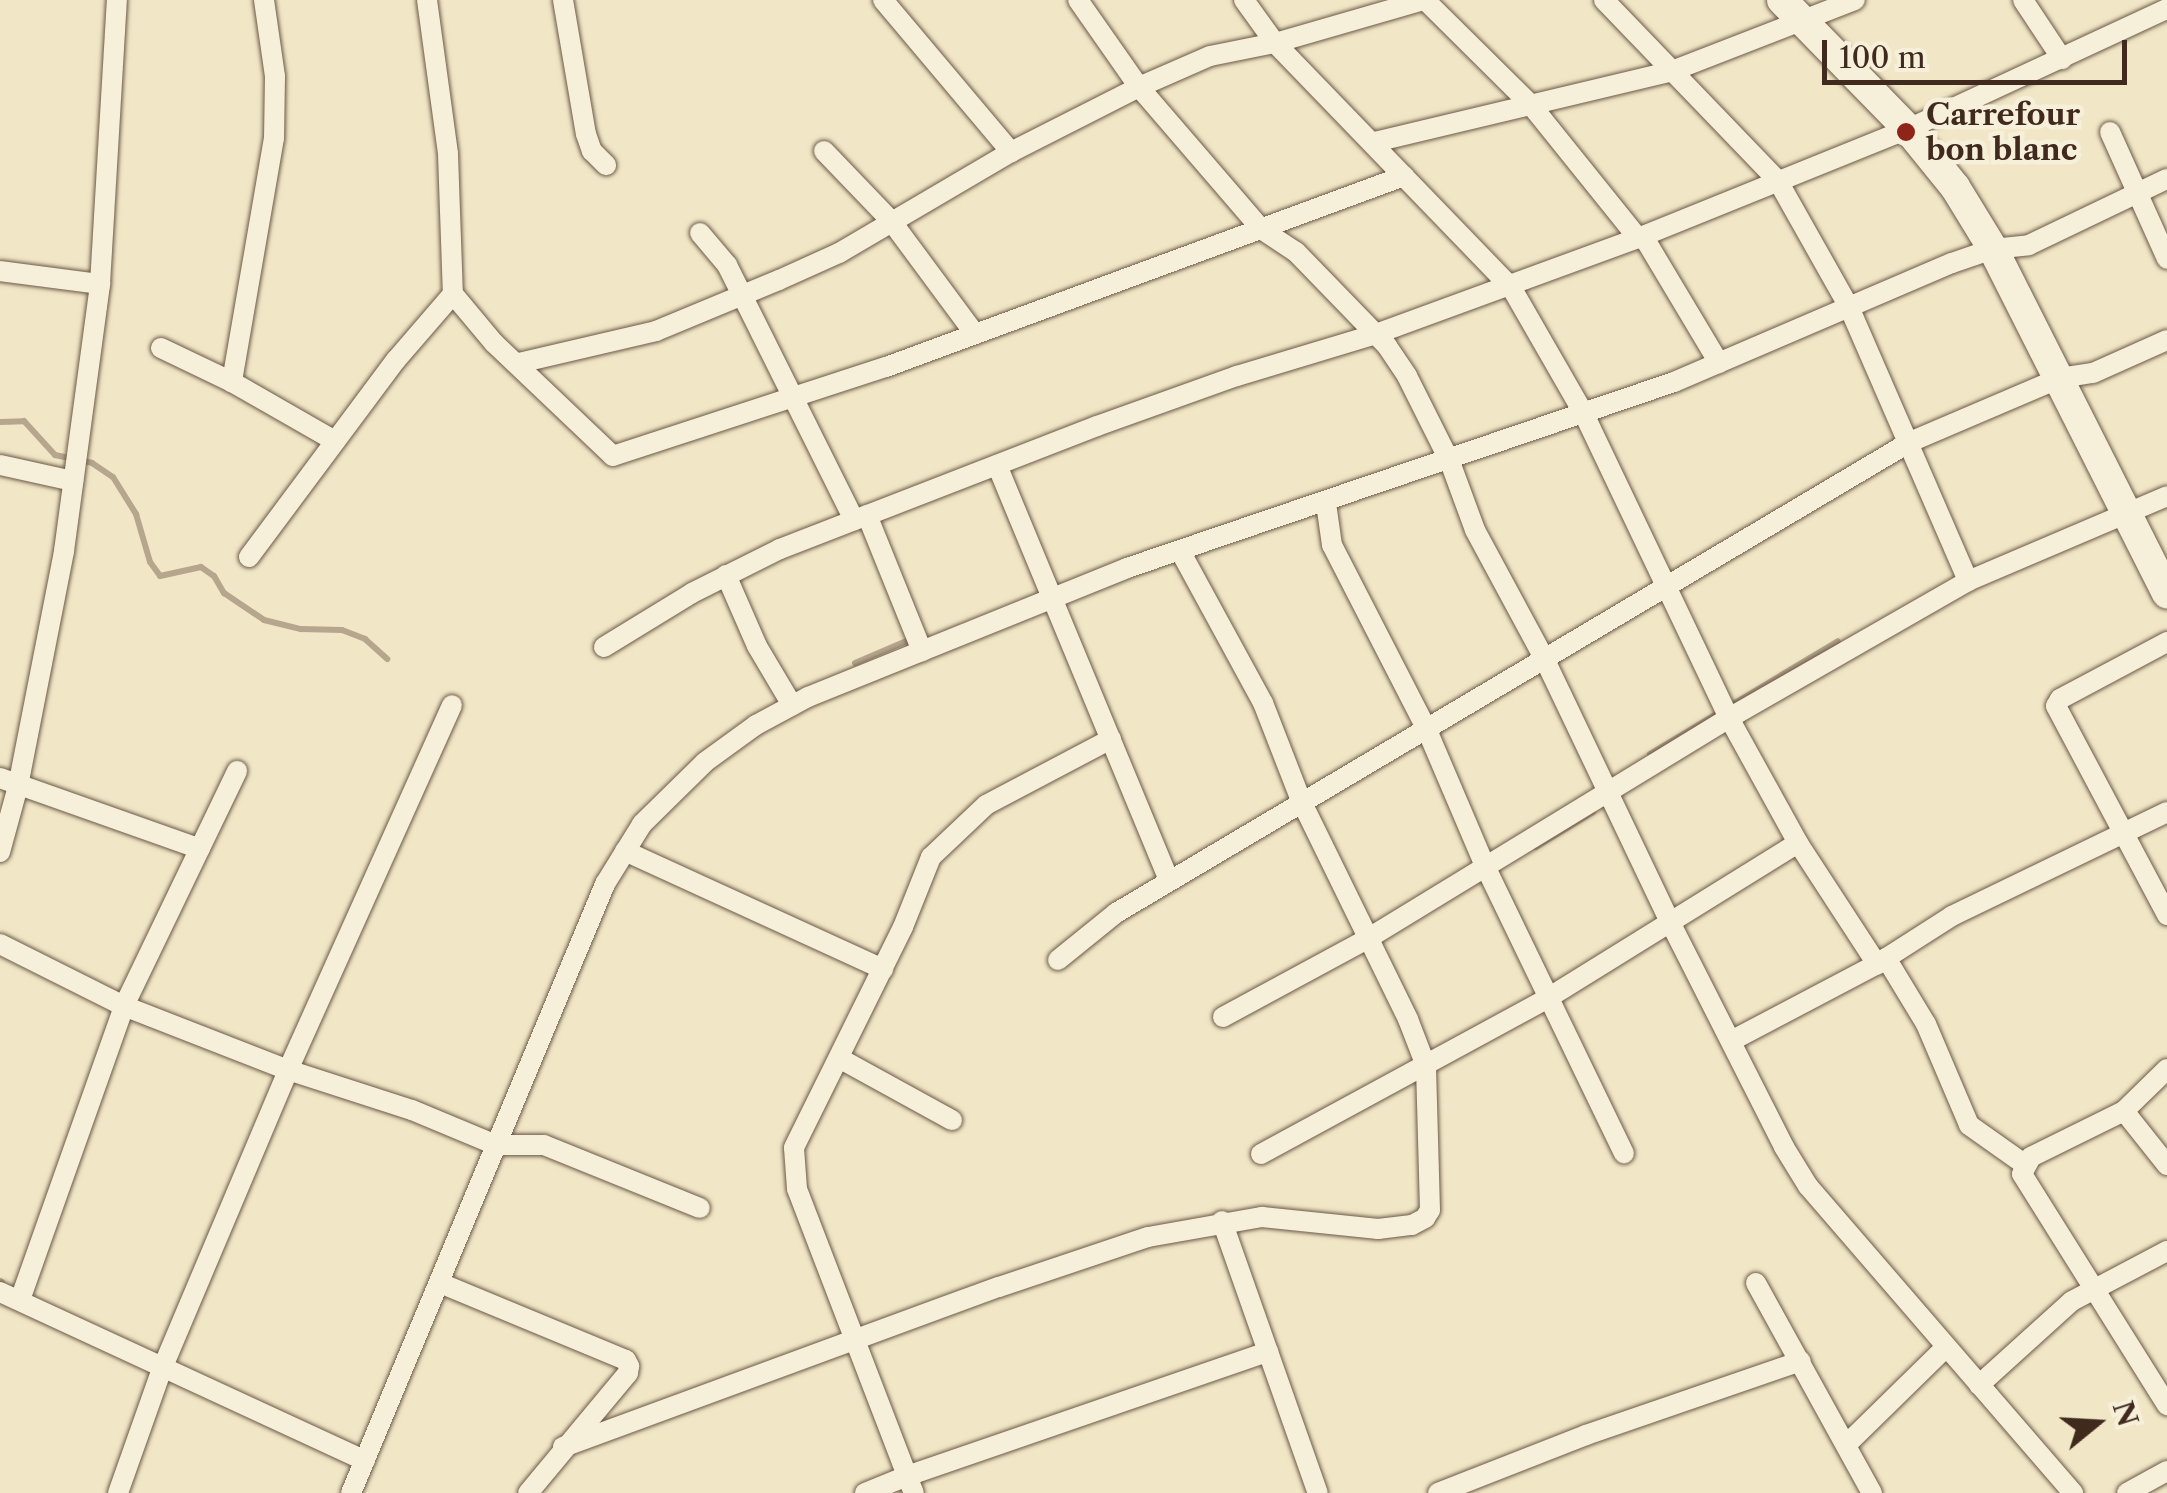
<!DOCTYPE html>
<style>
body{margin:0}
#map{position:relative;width:2167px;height:1493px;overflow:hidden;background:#f1e7c6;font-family:"Libre Caslon Text",serif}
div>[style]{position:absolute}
.stream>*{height:6px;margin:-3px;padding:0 3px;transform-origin:3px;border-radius:3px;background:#b5a68d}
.roads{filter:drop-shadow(0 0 2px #6c5847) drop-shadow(0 0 2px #6c5847)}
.street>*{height:20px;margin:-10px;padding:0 10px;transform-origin:10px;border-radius:10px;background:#f6efda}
.secondary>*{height:30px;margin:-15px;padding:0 15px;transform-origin:15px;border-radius:15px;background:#f6efda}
.dots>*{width:28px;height:28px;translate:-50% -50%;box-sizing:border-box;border:5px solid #f6efda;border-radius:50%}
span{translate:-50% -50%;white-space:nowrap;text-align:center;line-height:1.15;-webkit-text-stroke:9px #f6efda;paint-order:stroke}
.poi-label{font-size:30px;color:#40291d;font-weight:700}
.left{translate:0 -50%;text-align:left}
.north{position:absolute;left:2047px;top:1373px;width:100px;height:100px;-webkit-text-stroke:8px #f6efda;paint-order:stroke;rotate:72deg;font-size:28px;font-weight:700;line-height:40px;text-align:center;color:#40291d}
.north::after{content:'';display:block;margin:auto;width:35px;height:45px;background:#40291d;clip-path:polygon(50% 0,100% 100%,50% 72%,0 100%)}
.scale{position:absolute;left:1822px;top:40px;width:305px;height:45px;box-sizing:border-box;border:5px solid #40291d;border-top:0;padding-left:12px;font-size:30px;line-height:35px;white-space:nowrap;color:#40291d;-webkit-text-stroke:8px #f6efda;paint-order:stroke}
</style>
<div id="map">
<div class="stream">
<i style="left:0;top:422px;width:24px;rotate:-2deg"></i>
<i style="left:24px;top:421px;width:46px;rotate:47.6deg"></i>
<i style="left:55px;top:455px;width:38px;rotate:12deg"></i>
<i style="left:92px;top:463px;width:25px;rotate:34deg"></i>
<i style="left:113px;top:477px;width:44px;rotate:58.1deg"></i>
<i style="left:136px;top:514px;width:50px;rotate:73.7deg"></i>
<i style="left:150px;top:562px;width:17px;rotate:54deg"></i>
<i style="left:160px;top:576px;width:42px;rotate:-12.4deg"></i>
<i style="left:201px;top:567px;width:16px;rotate:35deg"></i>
<i style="left:214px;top:576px;width:20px;rotate:60deg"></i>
<i style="left:224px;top:593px;width:48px;rotate:34deg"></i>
<i style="left:264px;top:620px;width:38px;rotate:14deg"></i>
<i style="left:301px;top:629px;width:41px;rotate:1.4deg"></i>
<i style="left:342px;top:630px;width:25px;rotate:21deg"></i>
<i style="left:365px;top:639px;width:30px;rotate:42deg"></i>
<i style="left:855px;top:663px;width:61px;rotate:-23.2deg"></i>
<i style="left:1650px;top:754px;width:219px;rotate:-31deg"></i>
<i style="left:1536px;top:847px;width:67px;rotate:-31.6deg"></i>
<i style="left:0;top:1281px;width:2px;rotate:27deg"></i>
</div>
<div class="roads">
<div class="street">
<i style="left:264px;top:0;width:77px;rotate:81.8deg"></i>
<i style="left:275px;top:76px;width:62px;rotate:90.9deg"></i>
<i style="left:274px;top:138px;width:248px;rotate:99.8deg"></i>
<i style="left:232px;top:382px;width:119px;rotate:29.8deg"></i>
<i style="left:427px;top:0;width:155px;rotate:82.2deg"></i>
<i style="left:448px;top:154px;width:140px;rotate:88deg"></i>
<i style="left:453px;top:294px;width:64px;rotate:50.1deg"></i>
<i style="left:494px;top:343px;width:164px;rotate:43.5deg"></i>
<i style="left:613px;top:456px;width:287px;rotate:-18.1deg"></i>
<i style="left:886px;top:367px;width:552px;rotate:-20.24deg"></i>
<i style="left:563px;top:0;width:136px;rotate:80.3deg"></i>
<i style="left:586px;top:134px;width:18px;rotate:71deg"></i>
<i style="left:592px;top:151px;width:20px;rotate:45deg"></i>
<i style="left:883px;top:0;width:199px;rotate:49.9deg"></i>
<i style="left:1078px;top:0;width:106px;rotate:55deg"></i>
<i style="left:1139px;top:87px;width:187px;rotate:49.3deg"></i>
<i style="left:1261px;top:229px;width:42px;rotate:33.3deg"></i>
<i style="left:1296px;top:252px;width:131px;rotate:45.9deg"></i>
<i style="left:1387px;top:346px;width:36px;rotate:56deg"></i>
<i style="left:1407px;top:376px;width:96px;rotate:63.4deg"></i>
<i style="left:1450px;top:462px;width:72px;rotate:69.8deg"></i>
<i style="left:1475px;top:530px;width:148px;rotate:61.7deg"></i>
<i style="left:1545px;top:660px;width:290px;rotate:64.5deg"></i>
<i style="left:1670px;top:922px;width:252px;rotate:63.1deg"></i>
<i style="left:1784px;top:1147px;width:46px;rotate:58.4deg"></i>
<i style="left:1808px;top:1186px;width:406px;rotate:49.2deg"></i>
<i style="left:1244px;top:0;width:53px;rotate:54.2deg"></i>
<i style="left:1275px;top:43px;width:155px;rotate:-16.1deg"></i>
<i style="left:1425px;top:0;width:149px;rotate:44.7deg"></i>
<i style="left:1531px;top:105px;width:171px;rotate:51.2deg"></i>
<i style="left:1604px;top:0;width:251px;rotate:46.1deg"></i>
<i style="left:1778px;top:181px;width:145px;rotate:60.6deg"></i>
<i style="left:1849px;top:307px;width:299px;rotate:66.5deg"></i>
<i style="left:2023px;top:0;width:71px;rotate:56.5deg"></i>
<i style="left:2110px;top:132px;width:139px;rotate:65.8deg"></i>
<i style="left:1375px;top:142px;width:305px;rotate:-13.4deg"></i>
<i style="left:1672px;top:71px;width:196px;rotate:-21.2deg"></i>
<i style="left:824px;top:151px;width:98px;rotate:46.2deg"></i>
<i style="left:892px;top:222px;width:139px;rotate:53.5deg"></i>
<i style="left:700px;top:233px;width:42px;rotate:49.8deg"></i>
<i style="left:727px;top:265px;width:285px;rotate:63.5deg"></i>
<i style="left:1643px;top:236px;width:148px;rotate:59.1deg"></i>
<i style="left:0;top:271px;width:101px;rotate:7.4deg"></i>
<i style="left:161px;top:348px;width:79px;rotate:25.6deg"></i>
<i style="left:519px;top:363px;width:141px;rotate:-13.1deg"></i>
<i style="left:656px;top:331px;width:133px;rotate:-22.5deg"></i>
<i style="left:779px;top:280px;width:66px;rotate:-24.2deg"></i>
<i style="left:839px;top:253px;width:199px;rotate:-30.4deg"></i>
<i style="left:1011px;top:152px;width:144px;rotate:-26.9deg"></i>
<i style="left:1139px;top:87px;width:77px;rotate:-23.6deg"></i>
<i style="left:1210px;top:56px;width:66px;rotate:-11.3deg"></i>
<i style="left:1275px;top:43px;width:339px;rotate:46deg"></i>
<i style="left:1511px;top:287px;width:146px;rotate:60.1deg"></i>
<i style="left:1584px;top:414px;width:337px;rotate:64.5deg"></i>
<i style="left:1729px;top:718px;width:143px;rotate:61.1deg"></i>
<i style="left:1798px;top:843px;width:145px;rotate:56.9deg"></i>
<i style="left:0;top:465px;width:75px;rotate:12.4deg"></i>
<i style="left:997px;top:465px;width:450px;rotate:67.5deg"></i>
<i style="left:1326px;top:503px;width:42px;rotate:81.9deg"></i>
<i style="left:1332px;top:545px;width:208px;rotate:62.8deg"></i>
<i style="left:1427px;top:730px;width:150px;rotate:66.9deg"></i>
<i style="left:1486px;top:868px;width:317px;rotate:64.2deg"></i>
<i style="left:867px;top:515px;width:147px;rotate:68deg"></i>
<i style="left:249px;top:557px;width:246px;rotate:-53.3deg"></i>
<i style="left:396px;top:360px;width:87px;rotate:-49.2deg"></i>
<i style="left:726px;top:575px;width:77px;rotate:66.4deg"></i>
<i style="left:757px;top:646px;width:69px;rotate:59.3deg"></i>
<i style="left:2167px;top:642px;width:121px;rotate:152deg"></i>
<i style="left:2060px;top:699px;width:8px;rotate:120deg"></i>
<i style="left:2056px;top:706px;width:237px;rotate:62deg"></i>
<i style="left:604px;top:647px;width:103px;rotate:-31.5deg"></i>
<i style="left:692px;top:593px;width:98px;rotate:-26.6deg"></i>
<i style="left:780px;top:549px;width:340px;rotate:-21.2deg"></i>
<i style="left:1097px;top:426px;width:149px;rotate:-19.7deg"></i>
<i style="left:1237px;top:376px;width:145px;rotate:-16.8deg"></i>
<i style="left:1376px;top:334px;width:279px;rotate:-20.1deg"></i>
<i style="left:1638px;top:238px;width:291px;rotate:-22deg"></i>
<i style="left:1908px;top:129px;width:285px;rotate:-24.9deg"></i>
<i style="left:1111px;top:739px;width:141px;rotate:152.2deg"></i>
<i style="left:986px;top:805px;width:76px;rotate:136.6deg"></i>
<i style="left:931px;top:857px;width:75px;rotate:111.8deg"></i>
<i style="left:903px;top:927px;width:246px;rotate:116.3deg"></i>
<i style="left:794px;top:1148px;width:41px;rotate:85.8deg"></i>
<i style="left:797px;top:1189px;width:307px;rotate:69deg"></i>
<i style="left:907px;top:1476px;width:382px;rotate:-19deg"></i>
<i style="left:0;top:778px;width:212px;rotate:19.5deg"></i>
<i style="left:625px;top:851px;width:284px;rotate:24.6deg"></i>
<i style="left:0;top:852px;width:68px;rotate:-74.7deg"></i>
<i style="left:18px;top:786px;width:239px;rotate:-78.9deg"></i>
<i style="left:64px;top:551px;width:269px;rotate:-82.3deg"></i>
<i style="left:100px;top:284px;width:285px;rotate:-86.6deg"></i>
<i style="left:0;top:944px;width:139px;rotate:26.6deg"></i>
<i style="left:124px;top:1006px;width:176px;rotate:21.3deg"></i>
<i style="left:288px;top:1070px;width:130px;rotate:17.9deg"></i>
<i style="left:412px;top:1110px;width:91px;rotate:22.6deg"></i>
<i style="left:496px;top:1145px;width:48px"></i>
<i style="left:544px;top:1145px;width:168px;rotate:22deg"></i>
<i style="left:1886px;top:958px;width:77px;rotate:58.8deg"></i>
<i style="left:1926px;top:1024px;width:110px;rotate:66.9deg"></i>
<i style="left:1969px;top:1125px;width:67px;rotate:35.3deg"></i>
<i style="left:1058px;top:960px;width:75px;rotate:-39deg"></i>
<i style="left:1116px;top:913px;width:923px;rotate:-30.68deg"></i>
<i style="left:1910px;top:442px;width:163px;rotate:-23.1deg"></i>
<i style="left:2060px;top:378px;width:33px;rotate:-9deg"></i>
<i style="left:2093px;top:373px;width:81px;rotate:-24deg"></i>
<i style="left:1223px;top:1017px;width:164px;rotate:-28.4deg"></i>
<i style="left:1367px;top:939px;width:424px;rotate:-31.4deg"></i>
<i style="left:1729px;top:718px;width:275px;rotate:-29.8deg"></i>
<i style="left:1968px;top:581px;width:216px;rotate:-23.1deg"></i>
<i style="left:1733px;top:1040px;width:163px;rotate:-27.8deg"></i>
<i style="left:1877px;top:964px;width:89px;rotate:-32.6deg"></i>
<i style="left:1952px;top:916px;width:239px;rotate:-25.8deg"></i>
<i style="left:839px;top:1058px;width:129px;rotate:28.8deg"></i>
<i style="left:2167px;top:1069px;width:60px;rotate:135.7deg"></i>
<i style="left:2124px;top:1111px;width:104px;rotate:153.7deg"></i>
<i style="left:2031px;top:1157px;width:19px;rotate:118deg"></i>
<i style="left:2022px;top:1174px;width:273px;rotate:57.9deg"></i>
<i style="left:2124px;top:1111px;width:69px;rotate:51.5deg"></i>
<i style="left:1261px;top:1154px;width:327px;rotate:-28.5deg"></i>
<i style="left:1548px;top:998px;width:294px;rotate:-31.8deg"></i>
<i style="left:1222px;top:1221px;width:288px;rotate:70.6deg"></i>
<i style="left:440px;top:1283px;width:201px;rotate:22.5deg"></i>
<i style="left:626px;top:1360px;width:7px;rotate:63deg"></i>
<i style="left:629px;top:1366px;width:7px;rotate:98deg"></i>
<i style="left:628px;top:1373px;width:156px;rotate:129.8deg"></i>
<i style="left:1756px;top:1283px;width:240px;rotate:61.1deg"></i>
<i style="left:0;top:1292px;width:402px;rotate:24.8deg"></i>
<i style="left:20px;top:1300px;width:312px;rotate:-70.5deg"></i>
<i style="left:124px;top:1006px;width:261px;rotate:-64.3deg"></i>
<i style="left:1979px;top:1385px;width:125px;rotate:-42.1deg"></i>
<i style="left:2072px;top:1301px;width:107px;rotate:-27.8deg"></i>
<i style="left:1847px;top:1444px;width:139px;rotate:-44.4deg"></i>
<i style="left:563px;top:1447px;width:464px;rotate:-20.2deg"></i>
<i style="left:999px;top:1287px;width:157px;rotate:-18.6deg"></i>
<i style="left:1148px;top:1237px;width:116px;rotate:-10deg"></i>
<i style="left:1262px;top:1217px;width:117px;rotate:5.9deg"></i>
<i style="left:1378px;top:1229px;width:34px;rotate:-7deg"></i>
<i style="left:1412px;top:1225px;width:15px;rotate:-28deg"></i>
<i style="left:1425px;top:1218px;width:9px;rotate:-58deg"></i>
<i style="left:1430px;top:1210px;width:144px;rotate:-91.6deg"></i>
<i style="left:1426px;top:1066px;width:50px;rotate:-111deg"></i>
<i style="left:1408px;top:1019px;width:241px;rotate:-116.1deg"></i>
<i style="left:1302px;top:803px;width:107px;rotate:-111.3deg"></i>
<i style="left:1263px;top:703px;width:173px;rotate:-118.6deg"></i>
<i style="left:118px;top:1493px;width:132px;rotate:-70.5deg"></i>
<i style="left:162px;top:1369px;width:324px;rotate:-67.1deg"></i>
<i style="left:288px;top:1070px;width:400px;rotate:-65.8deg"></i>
<i style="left:351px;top:1493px;width:660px;rotate:-67.36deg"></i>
<i style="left:605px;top:884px;width:70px;rotate:-58.3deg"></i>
<i style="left:642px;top:824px;width:88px;rotate:-44.5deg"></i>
<i style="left:705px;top:762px;width:63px;rotate:-36deg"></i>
<i style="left:756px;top:725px;width:59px;rotate:-28.3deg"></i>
<i style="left:808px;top:697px;width:344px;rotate:-22deg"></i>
<i style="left:1127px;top:568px;width:578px;rotate:-18.78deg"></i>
<i style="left:1674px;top:382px;width:302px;rotate:-23.2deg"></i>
<i style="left:1952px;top:263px;width:43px;rotate:-18.9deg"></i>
<i style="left:1993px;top:249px;width:36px;rotate:-6deg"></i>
<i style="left:2029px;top:245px;width:153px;rotate:-25.6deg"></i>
<i style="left:865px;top:1493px;width:45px;rotate:-22deg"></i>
<i style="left:907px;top:1476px;width:18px;rotate:68deg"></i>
<i style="left:1438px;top:1493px;width:159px;rotate:-21.4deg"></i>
<i style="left:1586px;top:1435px;width:227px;rotate:-19deg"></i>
<i style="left:2127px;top:1493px;width:46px;rotate:-28.8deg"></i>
</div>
<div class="secondary">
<i style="left:1782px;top:0;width:180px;rotate:45.7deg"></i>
<i style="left:1908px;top:129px;width:75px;rotate:51deg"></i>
<i style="left:1955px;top:187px;width:73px;rotate:58.5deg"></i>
<i style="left:1993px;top:249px;width:386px;rotate:63.2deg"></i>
</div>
</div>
<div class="dots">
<i style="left:1906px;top:132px;background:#8f2418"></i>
</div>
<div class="poi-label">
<span class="left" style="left:1926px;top:132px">Carrefour<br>bon blanc</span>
</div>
<div class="north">N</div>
<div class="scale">100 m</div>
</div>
